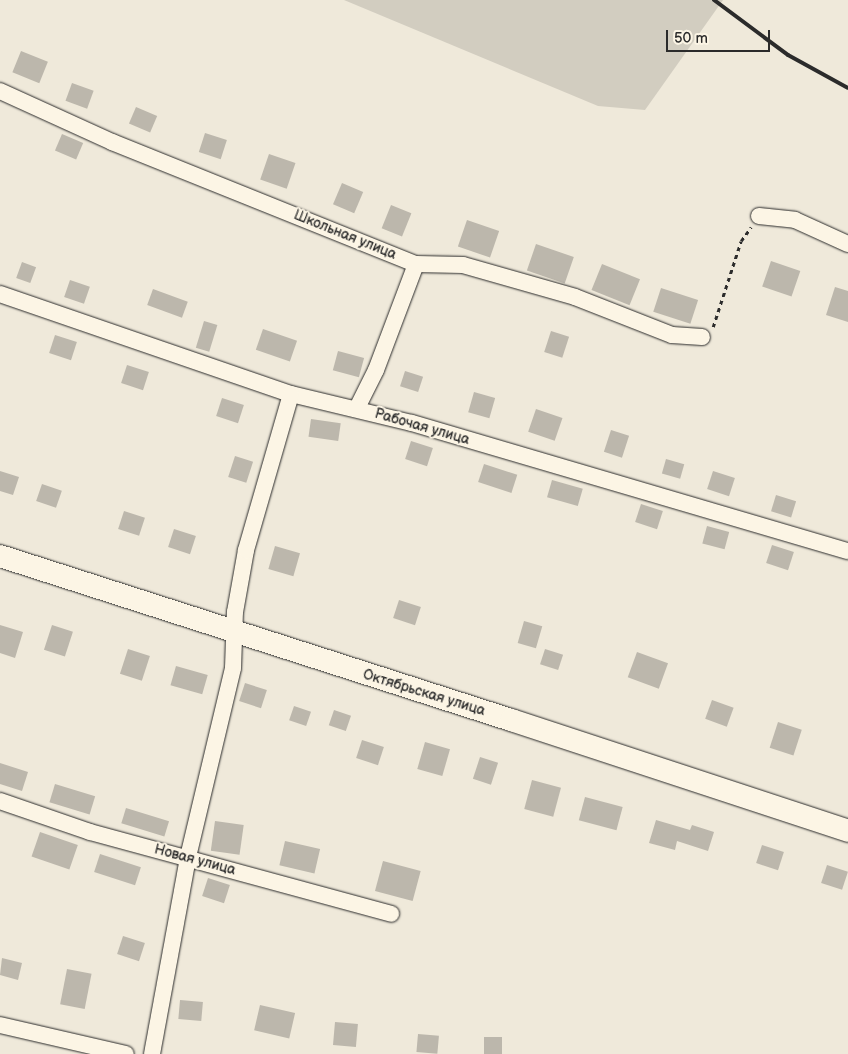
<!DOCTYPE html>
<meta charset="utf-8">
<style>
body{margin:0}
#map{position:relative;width:848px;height:1054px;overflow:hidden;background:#efe9da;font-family:"Balsamiq Sans",sans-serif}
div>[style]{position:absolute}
.green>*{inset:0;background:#d2cdc0}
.building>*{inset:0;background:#bcb7ac;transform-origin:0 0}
.path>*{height:2.5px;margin-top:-1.25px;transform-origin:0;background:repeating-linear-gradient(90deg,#2b2b2b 0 4px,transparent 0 8px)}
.roads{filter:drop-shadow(0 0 1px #2b2b2b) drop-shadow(0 0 1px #2b2b2b)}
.street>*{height:16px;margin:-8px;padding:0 8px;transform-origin:8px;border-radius:8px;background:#fcf5e5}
.secondary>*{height:22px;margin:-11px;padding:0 11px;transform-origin:11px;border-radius:11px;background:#fcf5e5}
.rail>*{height:4px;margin:-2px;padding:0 2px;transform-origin:2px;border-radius:2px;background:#2b2b2b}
span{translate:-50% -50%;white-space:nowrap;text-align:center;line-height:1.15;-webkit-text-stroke:4px #fcf5e5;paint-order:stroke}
.street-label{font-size:14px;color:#2b2b2b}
.scale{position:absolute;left:666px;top:30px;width:104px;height:22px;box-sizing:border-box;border:2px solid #2b2b2b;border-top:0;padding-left:6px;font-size:15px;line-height:18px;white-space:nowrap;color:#2b2b2b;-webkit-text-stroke:4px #fcf5e5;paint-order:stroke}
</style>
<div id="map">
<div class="green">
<i style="clip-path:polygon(344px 0,723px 0,645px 110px,598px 106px)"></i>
</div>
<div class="building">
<i style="left:21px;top:51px;width:29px;height:23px;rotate:22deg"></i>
<i style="left:72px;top:83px;width:23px;height:19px;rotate:20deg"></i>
<i style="left:136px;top:107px;width:23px;height:18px;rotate:23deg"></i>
<i style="left:205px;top:133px;width:23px;height:20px;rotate:18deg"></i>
<i style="left:62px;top:134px;width:23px;height:18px;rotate:23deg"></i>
<i style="left:269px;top:154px;width:28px;height:27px;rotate:19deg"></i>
<i style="left:342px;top:183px;width:23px;height:23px;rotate:23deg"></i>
<i style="left:391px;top:205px;width:22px;height:25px;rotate:22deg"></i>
<i style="left:467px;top:220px;width:34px;height:28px;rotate:19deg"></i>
<i style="left:536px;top:244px;width:40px;height:28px;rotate:19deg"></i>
<i style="left:771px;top:261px;width:31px;height:27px;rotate:19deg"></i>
<i style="left:22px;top:262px;width:15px;height:17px;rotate:20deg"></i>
<i style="left:602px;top:264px;width:41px;height:28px;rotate:22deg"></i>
<i style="left:70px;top:280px;width:21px;height:18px;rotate:19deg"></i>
<i style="clip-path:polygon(835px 287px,848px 291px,848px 322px,826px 315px)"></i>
<i style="left:661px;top:288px;width:39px;height:25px;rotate:18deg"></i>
<i style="left:153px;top:289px;width:37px;height:17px;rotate:20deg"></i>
<i style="left:204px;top:321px;width:14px;height:28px;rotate:17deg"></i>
<i style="left:263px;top:329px;width:36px;height:22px;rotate:19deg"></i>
<i style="left:551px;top:331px;width:19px;height:22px;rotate:18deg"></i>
<i style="left:55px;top:335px;width:23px;height:19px;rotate:18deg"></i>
<i style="left:338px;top:351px;width:27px;height:20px;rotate:15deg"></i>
<i style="left:127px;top:365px;width:23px;height:19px;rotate:18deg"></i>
<i style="left:405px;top:371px;width:19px;height:16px;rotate:18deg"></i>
<i style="left:474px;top:392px;width:22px;height:21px;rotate:16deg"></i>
<i style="left:222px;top:398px;width:23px;height:19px;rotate:18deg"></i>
<i style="left:536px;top:409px;width:28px;height:24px;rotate:19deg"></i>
<i style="left:311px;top:419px;width:30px;height:18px;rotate:8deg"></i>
<i style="left:611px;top:430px;width:19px;height:23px;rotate:18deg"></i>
<i style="left:411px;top:441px;width:23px;height:19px;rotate:18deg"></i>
<i style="left:235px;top:456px;width:19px;height:22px;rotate:18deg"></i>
<i style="left:666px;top:459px;width:19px;height:15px;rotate:16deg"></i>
<i style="left:484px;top:464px;width:35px;height:19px;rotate:18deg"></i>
<i style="clip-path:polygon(0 471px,19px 477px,13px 495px,0 491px)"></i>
<i style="left:713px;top:471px;width:23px;height:19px;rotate:18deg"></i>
<i style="left:552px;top:480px;width:32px;height:18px;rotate:16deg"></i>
<i style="left:42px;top:484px;width:21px;height:18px;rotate:19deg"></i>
<i style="left:776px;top:495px;width:21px;height:17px;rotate:17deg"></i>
<i style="left:641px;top:504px;width:23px;height:19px;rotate:18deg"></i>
<i style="left:124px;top:511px;width:22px;height:19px;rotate:18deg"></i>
<i style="left:707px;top:526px;width:23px;height:18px;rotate:15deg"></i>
<i style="left:174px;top:529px;width:23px;height:19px;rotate:18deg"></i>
<i style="left:772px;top:545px;width:23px;height:19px;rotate:18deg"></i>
<i style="left:275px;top:546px;width:26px;height:24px;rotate:16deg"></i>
<i style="left:399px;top:600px;width:23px;height:19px;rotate:18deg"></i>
<i style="left:524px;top:621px;width:19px;height:23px;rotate:16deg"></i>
<i style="clip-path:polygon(0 625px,23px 632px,15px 658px,0 653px)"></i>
<i style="left:52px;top:625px;width:22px;height:26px;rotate:18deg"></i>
<i style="left:128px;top:649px;width:23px;height:26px;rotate:18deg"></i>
<i style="left:545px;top:649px;width:19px;height:16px;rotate:18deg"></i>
<i style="left:637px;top:652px;width:33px;height:27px;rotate:20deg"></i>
<i style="left:176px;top:666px;width:33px;height:20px;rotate:16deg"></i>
<i style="left:245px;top:683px;width:23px;height:19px;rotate:18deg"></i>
<i style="left:712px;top:700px;width:23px;height:20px;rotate:20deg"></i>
<i style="left:294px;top:706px;width:18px;height:15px;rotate:19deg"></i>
<i style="left:334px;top:710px;width:18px;height:16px;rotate:19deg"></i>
<i style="left:778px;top:722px;width:25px;height:27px;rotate:18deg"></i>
<i style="left:362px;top:740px;width:23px;height:19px;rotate:18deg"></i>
<i style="left:425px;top:742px;width:26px;height:28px;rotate:16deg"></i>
<i style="left:480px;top:757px;width:19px;height:23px;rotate:18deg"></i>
<i style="clip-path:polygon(0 763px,28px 772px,22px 791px,0 784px)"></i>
<i style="left:532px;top:780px;width:30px;height:30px;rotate:15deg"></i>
<i style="left:55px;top:784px;width:42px;height:19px;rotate:17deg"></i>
<i style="left:585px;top:797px;width:39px;height:24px;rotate:15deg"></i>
<i style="left:126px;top:808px;width:45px;height:16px;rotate:17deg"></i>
<i style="clip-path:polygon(656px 820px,690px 830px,692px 825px,714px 832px,708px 851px,677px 841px,675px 850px,649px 843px)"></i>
<i style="left:215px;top:821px;width:29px;height:30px;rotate:8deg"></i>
<i style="left:40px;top:832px;width:40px;height:26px;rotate:19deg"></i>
<i style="left:285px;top:841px;width:36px;height:25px;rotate:13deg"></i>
<i style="left:762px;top:845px;width:23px;height:19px;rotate:18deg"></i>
<i style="left:100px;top:854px;width:43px;height:19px;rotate:18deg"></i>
<i style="left:383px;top:861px;width:39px;height:31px;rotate:15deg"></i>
<i style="left:827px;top:865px;width:22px;height:19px;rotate:18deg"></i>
<i style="left:208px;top:878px;width:23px;height:19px;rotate:18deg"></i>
<i style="left:123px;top:936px;width:23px;height:19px;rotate:18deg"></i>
<i style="clip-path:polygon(2px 958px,22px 963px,18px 980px,0 975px)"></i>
<i style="left:67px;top:969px;width:25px;height:36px;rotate:11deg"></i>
<i style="left:180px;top:1000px;width:23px;height:19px;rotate:5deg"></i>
<i style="left:260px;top:1005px;width:36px;height:26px;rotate:13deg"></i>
<i style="left:335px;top:1022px;width:23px;height:23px;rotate:5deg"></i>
<i style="left:418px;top:1034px;width:21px;height:18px;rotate:5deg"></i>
<i style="left:484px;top:1037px;width:18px;height:17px"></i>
</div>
<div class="path">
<i style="left:713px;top:327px;width:90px;rotate:-72deg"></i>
<i style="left:741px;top:241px;width:17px;rotate:-54deg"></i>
</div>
<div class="roads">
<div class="street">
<i style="left:0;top:91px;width:123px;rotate:24.5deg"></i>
<i style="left:112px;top:142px;width:328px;rotate:21.9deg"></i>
<i style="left:416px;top:264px;width:47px;rotate:1.2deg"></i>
<i style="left:463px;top:265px;width:116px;rotate:15.9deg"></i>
<i style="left:575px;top:297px;width:104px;rotate:21.4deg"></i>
<i style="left:672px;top:335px;width:30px;rotate:4deg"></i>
<i style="left:759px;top:216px;width:36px;rotate:6deg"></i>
<i style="left:795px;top:220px;width:58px;rotate:24.4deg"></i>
<i style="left:0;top:294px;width:308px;rotate:19deg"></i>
<i style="left:291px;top:394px;width:124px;rotate:13.5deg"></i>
<i style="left:412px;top:423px;width:454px;rotate:16.4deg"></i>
<i style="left:357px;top:408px;width:42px;rotate:-63.4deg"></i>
<i style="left:376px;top:370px;width:113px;rotate:-69.3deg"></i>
<i style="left:0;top:801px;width:95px;rotate:19deg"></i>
<i style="left:90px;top:832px;width:312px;rotate:15.2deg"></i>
<i style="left:0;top:1025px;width:129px;rotate:13deg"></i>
<i style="left:152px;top:1054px;width:200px;rotate:-79.6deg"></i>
<i style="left:188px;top:857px;width:194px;rotate:-76.6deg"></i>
<i style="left:233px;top:668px;width:56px;rotate:-88deg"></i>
<i style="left:235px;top:612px;width:63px;rotate:-79.9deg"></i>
<i style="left:246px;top:550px;width:162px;rotate:-73.9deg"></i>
</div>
<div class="secondary">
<i style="left:0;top:556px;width:537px;rotate:17.79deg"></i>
<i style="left:511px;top:720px;width:355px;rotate:18.2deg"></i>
</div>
</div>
<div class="rail">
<i style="left:714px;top:0;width:92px;rotate:36.6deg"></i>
<i style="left:788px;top:55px;width:68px;rotate:28.8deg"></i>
</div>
<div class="street-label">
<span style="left:345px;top:235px;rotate:22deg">Школьная улица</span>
<span style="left:422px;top:427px;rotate:16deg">Рабочая улица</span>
<span style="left:424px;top:693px;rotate:17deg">Октябрьская улица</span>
<span style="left:195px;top:860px;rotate:15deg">Новая улица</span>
</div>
<div class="scale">50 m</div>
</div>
